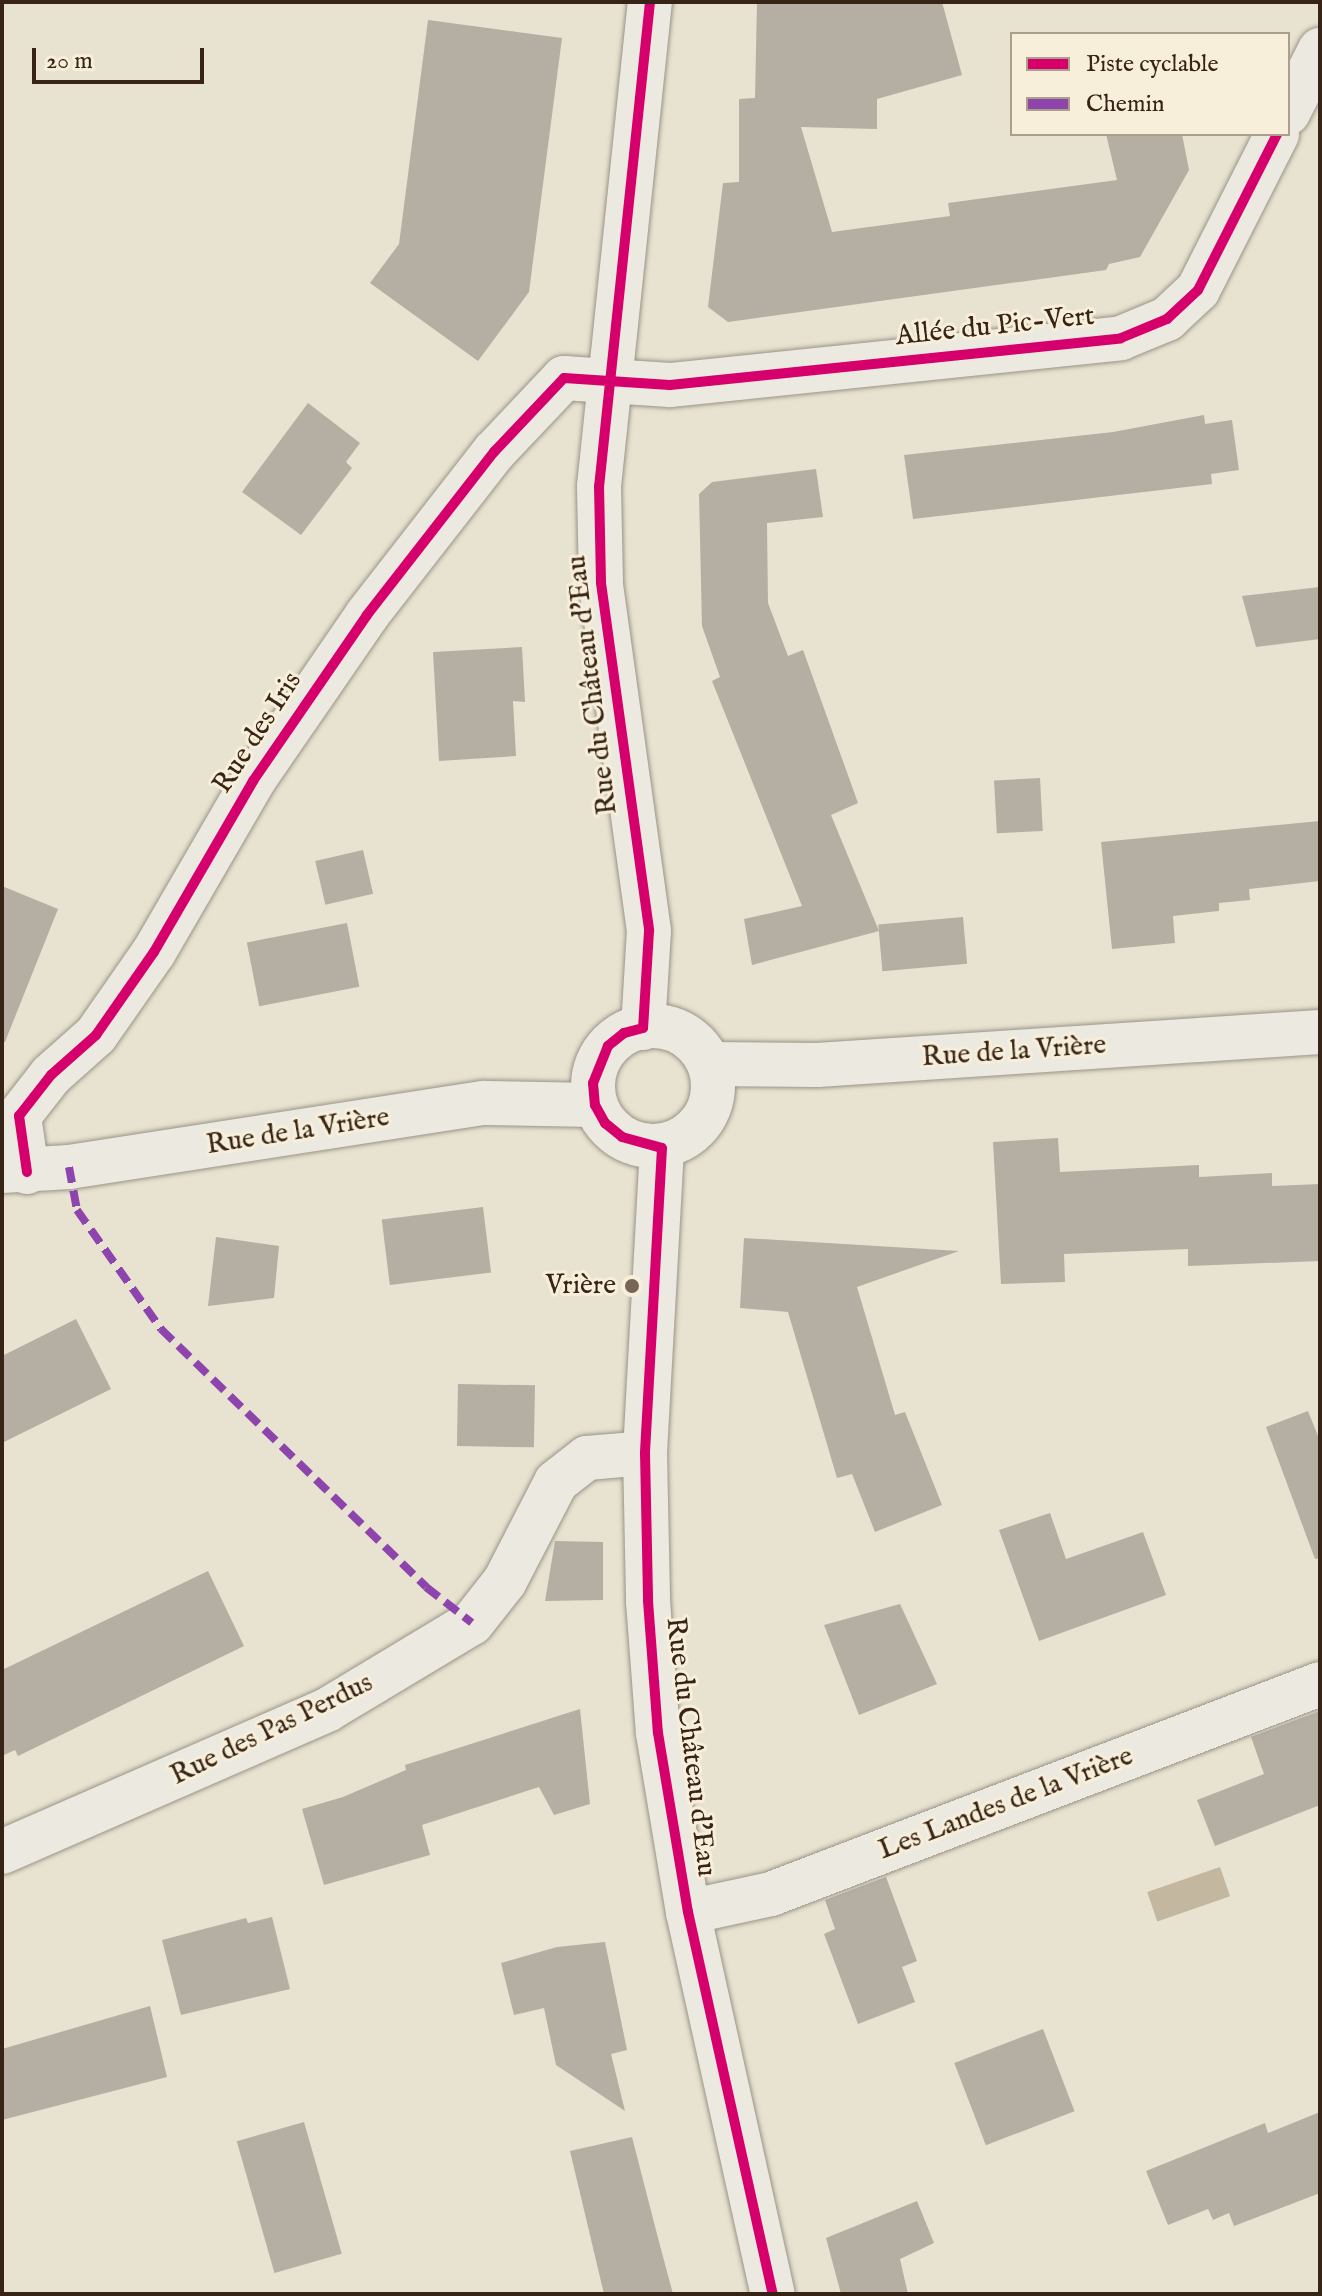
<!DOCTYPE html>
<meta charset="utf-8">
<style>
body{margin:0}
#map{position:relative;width:1322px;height:2296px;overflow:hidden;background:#e8e2d0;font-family:"IM FELL English",serif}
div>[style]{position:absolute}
.water>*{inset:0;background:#c3b79f;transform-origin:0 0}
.building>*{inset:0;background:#b5afa3;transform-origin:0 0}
.roads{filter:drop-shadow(0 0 2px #9a9488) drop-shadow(0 0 2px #9a9488)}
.minor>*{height:44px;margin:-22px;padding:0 22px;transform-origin:22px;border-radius:22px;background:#ece9e0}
.minor>.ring{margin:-22px;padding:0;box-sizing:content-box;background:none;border:44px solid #ece9e0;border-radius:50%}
.quiet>*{height:8px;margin-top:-4px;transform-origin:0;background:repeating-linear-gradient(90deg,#8e44ad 0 16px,transparent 0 24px)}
.cycleway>*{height:10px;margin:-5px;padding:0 5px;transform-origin:5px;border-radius:5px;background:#d6006c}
.dots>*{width:22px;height:22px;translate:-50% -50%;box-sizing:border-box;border:4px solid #f7efd9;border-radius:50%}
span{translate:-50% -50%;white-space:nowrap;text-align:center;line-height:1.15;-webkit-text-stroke:6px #f7efd9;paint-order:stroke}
.street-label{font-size:28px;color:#382416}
.poi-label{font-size:28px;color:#382416}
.right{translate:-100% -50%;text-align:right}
.frame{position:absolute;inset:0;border:4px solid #382416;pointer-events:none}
.legend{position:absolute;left:1010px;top:32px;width:280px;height:104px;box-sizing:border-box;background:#f7efd9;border:2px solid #ab9e8b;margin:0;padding:10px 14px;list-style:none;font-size:24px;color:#382416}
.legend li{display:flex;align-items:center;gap:16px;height:40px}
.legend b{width:40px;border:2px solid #ab9e8b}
.scale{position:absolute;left:32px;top:48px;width:172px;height:36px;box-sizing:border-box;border:4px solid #382416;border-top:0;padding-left:10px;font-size:24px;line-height:28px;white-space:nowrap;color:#382416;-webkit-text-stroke:6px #f7efd9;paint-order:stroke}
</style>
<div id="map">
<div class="water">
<i style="left:1220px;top:1867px;width:31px;height:77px;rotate:71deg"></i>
</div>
<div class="building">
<i style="clip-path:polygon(757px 2px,942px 2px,962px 75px,877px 99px,877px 129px,801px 127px,832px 232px,950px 216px,948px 203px,1117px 180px,1106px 134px,1182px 134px,1189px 170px,1140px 257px,1109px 264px,1106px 270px,728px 322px,708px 307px,723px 183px,739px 182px,739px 99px,755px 98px)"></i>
<i style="clip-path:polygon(428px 20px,562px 38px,529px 292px,478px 361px,370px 283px,399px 244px)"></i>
<i style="clip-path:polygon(308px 403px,360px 443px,346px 462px,352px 468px,301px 535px,242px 492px)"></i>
<i style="clip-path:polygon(1204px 415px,1205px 424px,1232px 420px,1239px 470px,1211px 474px,1212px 484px,913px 519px,904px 455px,1113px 432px)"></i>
<i style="clip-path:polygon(816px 469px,823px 517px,767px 523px,768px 603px,788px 656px,803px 650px,858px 803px,831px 815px,879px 931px,752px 965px,744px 919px,802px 906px,712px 681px,720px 677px,702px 626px,699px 494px,712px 482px)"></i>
<i style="clip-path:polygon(1320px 587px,1320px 639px,1256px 647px,1242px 596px)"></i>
<i style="clip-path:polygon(522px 647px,525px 702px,513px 701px,516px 756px,439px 761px,433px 652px)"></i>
<i style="left:1040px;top:778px;width:53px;height:46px;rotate:87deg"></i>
<i style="clip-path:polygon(1320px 821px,1320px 881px,1249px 889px,1250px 900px,1219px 903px,1219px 911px,1173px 916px,1175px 943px,1112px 949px,1101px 842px)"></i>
<i style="left:363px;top:850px;width:45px;height:49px;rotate:77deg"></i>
<i style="clip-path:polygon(2px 886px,58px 909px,5px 1042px,2px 1042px)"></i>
<i style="left:963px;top:917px;width:47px;height:85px;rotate:85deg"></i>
<i style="left:347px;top:923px;width:65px;height:102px;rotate:79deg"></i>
<i style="clip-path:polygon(1058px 1138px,1060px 1172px,1199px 1165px,1199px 1177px,1272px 1173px,1272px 1186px,1320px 1184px,1320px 1261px,1188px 1266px,1188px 1249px,1064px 1254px,1065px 1282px,1001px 1284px,993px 1142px)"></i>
<i style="left:483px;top:1207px;width:66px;height:102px;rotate:83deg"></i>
<i style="clip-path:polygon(216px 1237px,279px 1246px,274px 1298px,208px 1306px)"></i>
<i style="clip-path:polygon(744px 1238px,959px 1251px,857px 1287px,895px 1415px,905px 1412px,942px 1505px,875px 1532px,852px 1474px,837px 1478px,788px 1312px,740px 1308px)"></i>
<i style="clip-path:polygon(76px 1319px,111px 1389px,2px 1443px,2px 1356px)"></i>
<i style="left:458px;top:1384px;width:77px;height:62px;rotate:1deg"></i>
<i style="clip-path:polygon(1308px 1411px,1320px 1441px,1320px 1558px,1315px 1559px,1266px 1427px)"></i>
<i style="clip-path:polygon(1050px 1513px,1066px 1559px,1143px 1532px,1166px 1595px,1039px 1641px,999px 1530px)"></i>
<i style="clip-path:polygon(555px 1541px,603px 1542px,603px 1600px,545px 1601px)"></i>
<i style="clip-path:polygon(208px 1571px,244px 1646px,18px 1756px,15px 1750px,2px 1756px,2px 1670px)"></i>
<i style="clip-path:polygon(900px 1604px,937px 1684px,859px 1715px,824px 1625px)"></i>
<i style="clip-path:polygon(580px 1709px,590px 1804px,554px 1815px,539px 1787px,422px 1825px,430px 1855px,324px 1885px,302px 1809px,343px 1797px,406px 1770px,405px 1765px)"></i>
<i style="clip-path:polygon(1320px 1711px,1320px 1805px,1215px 1846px,1197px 1800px,1264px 1774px,1251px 1737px)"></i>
<i style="clip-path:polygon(886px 1877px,917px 1961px,902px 1967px,915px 2002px,858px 2024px,824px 1934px,835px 1929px,825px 1900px)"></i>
<i style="clip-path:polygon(272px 1917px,290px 1989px,181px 2015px,162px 1940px,246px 1918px,248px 1923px)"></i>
<i style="clip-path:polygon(605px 1942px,627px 2050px,611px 2054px,625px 2111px,556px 2065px,544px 2008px,514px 2015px,501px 1963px,557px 1947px)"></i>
<i style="clip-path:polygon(150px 2006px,167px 2077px,2px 2120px,2px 2049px)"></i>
<i style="left:1043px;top:2029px;width:88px;height:95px;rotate:69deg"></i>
<i style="clip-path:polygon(1320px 2112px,1320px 2193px,1234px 2226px,1229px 2213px,1213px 2220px,1208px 2209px,1168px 2225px,1146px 2171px,1265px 2123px,1268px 2133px)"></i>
<i style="left:304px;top:2122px;width:137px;height:70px;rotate:74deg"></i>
<i style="clip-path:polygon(632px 2137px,658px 2238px,673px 2294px,604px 2294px,570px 2151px)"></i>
<i style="clip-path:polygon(917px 2201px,934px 2243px,900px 2259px,908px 2294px,841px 2294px,826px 2238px)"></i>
</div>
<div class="roads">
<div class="minor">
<i style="left:1288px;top:113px;width:71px;rotate:-63.1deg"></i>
<i class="ring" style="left:593px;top:1026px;width:76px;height:76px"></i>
<i style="left:643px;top:1028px;width:97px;rotate:-86.5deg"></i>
<i style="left:649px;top:931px;width:351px;rotate:-97.9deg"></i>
<i style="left:601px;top:583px;width:97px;rotate:-91.2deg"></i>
<i style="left:599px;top:486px;width:487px;rotate:-84deg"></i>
<i style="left:709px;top:1064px;width:108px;rotate:0.5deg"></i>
<i style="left:817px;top:1065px;width:504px;rotate:-3.75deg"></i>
<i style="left:662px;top:1148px;width:305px;rotate:93.2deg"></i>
<i style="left:645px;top:1453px;width:148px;rotate:88.8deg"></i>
<i style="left:648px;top:1601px;width:132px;rotate:85.7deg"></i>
<i style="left:658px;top:1733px;width:181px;rotate:80.5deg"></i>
<i style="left:688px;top:1912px;width:391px;rotate:77.5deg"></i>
<i style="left:2px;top:1171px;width:67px;rotate:-3.4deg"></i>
<i style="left:69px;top:1167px;width:420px;rotate:-8.8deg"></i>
<i style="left:484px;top:1103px;width:111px;rotate:1deg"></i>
<i style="left:27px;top:1172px;width:57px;rotate:-98.1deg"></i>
<i style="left:19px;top:1116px;width:52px;rotate:-52deg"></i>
<i style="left:51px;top:1075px;width:60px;rotate:-41.6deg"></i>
<i style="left:96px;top:1035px;width:101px;rotate:-55.1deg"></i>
<i style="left:154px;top:952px;width:198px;rotate:-59.9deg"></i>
<i style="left:253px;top:781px;width:201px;rotate:-55.5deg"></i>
<i style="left:367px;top:615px;width:207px;rotate:-52.1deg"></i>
<i style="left:494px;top:452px;width:102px;rotate:-46.6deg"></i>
<i style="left:564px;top:378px;width:106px;rotate:3.8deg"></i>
<i style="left:670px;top:385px;width:453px;rotate:-5.9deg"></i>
<i style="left:1121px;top:338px;width:50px;rotate:-22.4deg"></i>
<i style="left:1167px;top:319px;width:42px;rotate:-43.1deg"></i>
<i style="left:1198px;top:290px;width:175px;rotate:-63.1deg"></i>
<i style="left:2px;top:1852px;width:355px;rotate:-23.6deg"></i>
<i style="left:327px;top:1710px;width:169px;rotate:-31deg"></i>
<i style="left:472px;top:1623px;width:53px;rotate:-51.8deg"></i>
<i style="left:505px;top:1581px;width:111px;rotate:-62.7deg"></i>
<i style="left:556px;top:1482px;width:39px;rotate:-38deg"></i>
<i style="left:587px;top:1458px;width:58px;rotate:-4.9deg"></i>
<i style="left:688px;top:1912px;width:85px;rotate:-12.2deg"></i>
<i style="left:771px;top:1894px;width:588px;rotate:-20.93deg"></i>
</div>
</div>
<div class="quiet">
<i style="left:69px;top:1167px;width:44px;rotate:79.5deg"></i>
<i style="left:77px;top:1210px;width:146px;rotate:54.8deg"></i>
<i style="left:161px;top:1329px;width:370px;rotate:44.2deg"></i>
<i style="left:426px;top:1587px;width:58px;rotate:38deg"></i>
</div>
<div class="cycleway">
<i style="left:650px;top:2px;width:487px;rotate:96deg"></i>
<i style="left:599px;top:486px;width:97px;rotate:88.8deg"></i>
<i style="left:601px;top:583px;width:351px;rotate:82.1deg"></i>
<i style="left:649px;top:931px;width:97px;rotate:93.5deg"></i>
<i style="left:643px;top:1028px;width:20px;rotate:165deg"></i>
<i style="left:624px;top:1033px;width:21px;rotate:141deg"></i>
<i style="left:608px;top:1046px;width:40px;rotate:112deg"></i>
<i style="left:593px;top:1083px;width:22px;rotate:85deg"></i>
<i style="left:595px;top:1105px;width:21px;rotate:61deg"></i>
<i style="left:605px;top:1123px;width:22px;rotate:39deg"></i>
<i style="left:622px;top:1137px;width:41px;rotate:15.4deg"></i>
<i style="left:662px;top:1148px;width:305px;rotate:93.2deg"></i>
<i style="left:645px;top:1453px;width:148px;rotate:88.8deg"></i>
<i style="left:648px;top:1601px;width:132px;rotate:85.7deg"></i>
<i style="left:658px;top:1733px;width:181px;rotate:80.5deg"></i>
<i style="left:688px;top:1912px;width:391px;rotate:77.5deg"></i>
<i style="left:27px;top:1172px;width:57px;rotate:-98.1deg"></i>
<i style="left:19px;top:1116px;width:52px;rotate:-52deg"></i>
<i style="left:51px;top:1075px;width:60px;rotate:-41.6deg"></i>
<i style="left:96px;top:1035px;width:101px;rotate:-55.1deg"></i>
<i style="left:154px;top:952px;width:198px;rotate:-59.9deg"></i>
<i style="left:253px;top:781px;width:201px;rotate:-55.5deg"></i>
<i style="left:367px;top:615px;width:207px;rotate:-52.1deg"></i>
<i style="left:494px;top:452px;width:102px;rotate:-46.6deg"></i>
<i style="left:564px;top:378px;width:106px;rotate:3.8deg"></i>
<i style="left:670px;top:385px;width:453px;rotate:-5.9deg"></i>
<i style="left:1121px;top:338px;width:50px;rotate:-22.4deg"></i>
<i style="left:1167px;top:319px;width:42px;rotate:-43.1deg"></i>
<i style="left:1198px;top:290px;width:175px;rotate:-63.1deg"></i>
</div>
<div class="dots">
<i style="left:632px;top:1286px;background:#766657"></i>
</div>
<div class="street-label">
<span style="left:995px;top:327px;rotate:-6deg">Allée du Pic-Vert</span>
<span style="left:593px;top:685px;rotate:-97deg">Rue du Château d'Eau</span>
<span style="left:258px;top:733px;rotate:-57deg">Rue des Iris</span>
<span style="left:1014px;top:1052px;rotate:-4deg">Rue de la Vrière</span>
<span style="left:298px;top:1132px;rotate:-9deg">Rue de la Vrière</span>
<span style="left:272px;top:1730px;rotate:-26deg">Rue des Pas Perdus</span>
<span style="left:690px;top:1747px;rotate:83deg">Rue du Château d'Eau</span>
<span style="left:1006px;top:1804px;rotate:-21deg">Les Landes de la Vrière</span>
</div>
<div class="poi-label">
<span class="right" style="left:616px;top:1286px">Vrière</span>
</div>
<div class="frame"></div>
<ul class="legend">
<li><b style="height:10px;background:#d6006c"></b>Piste cyclable</li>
<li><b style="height:10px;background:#8e44ad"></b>Chemin</li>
</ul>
<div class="scale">20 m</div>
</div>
